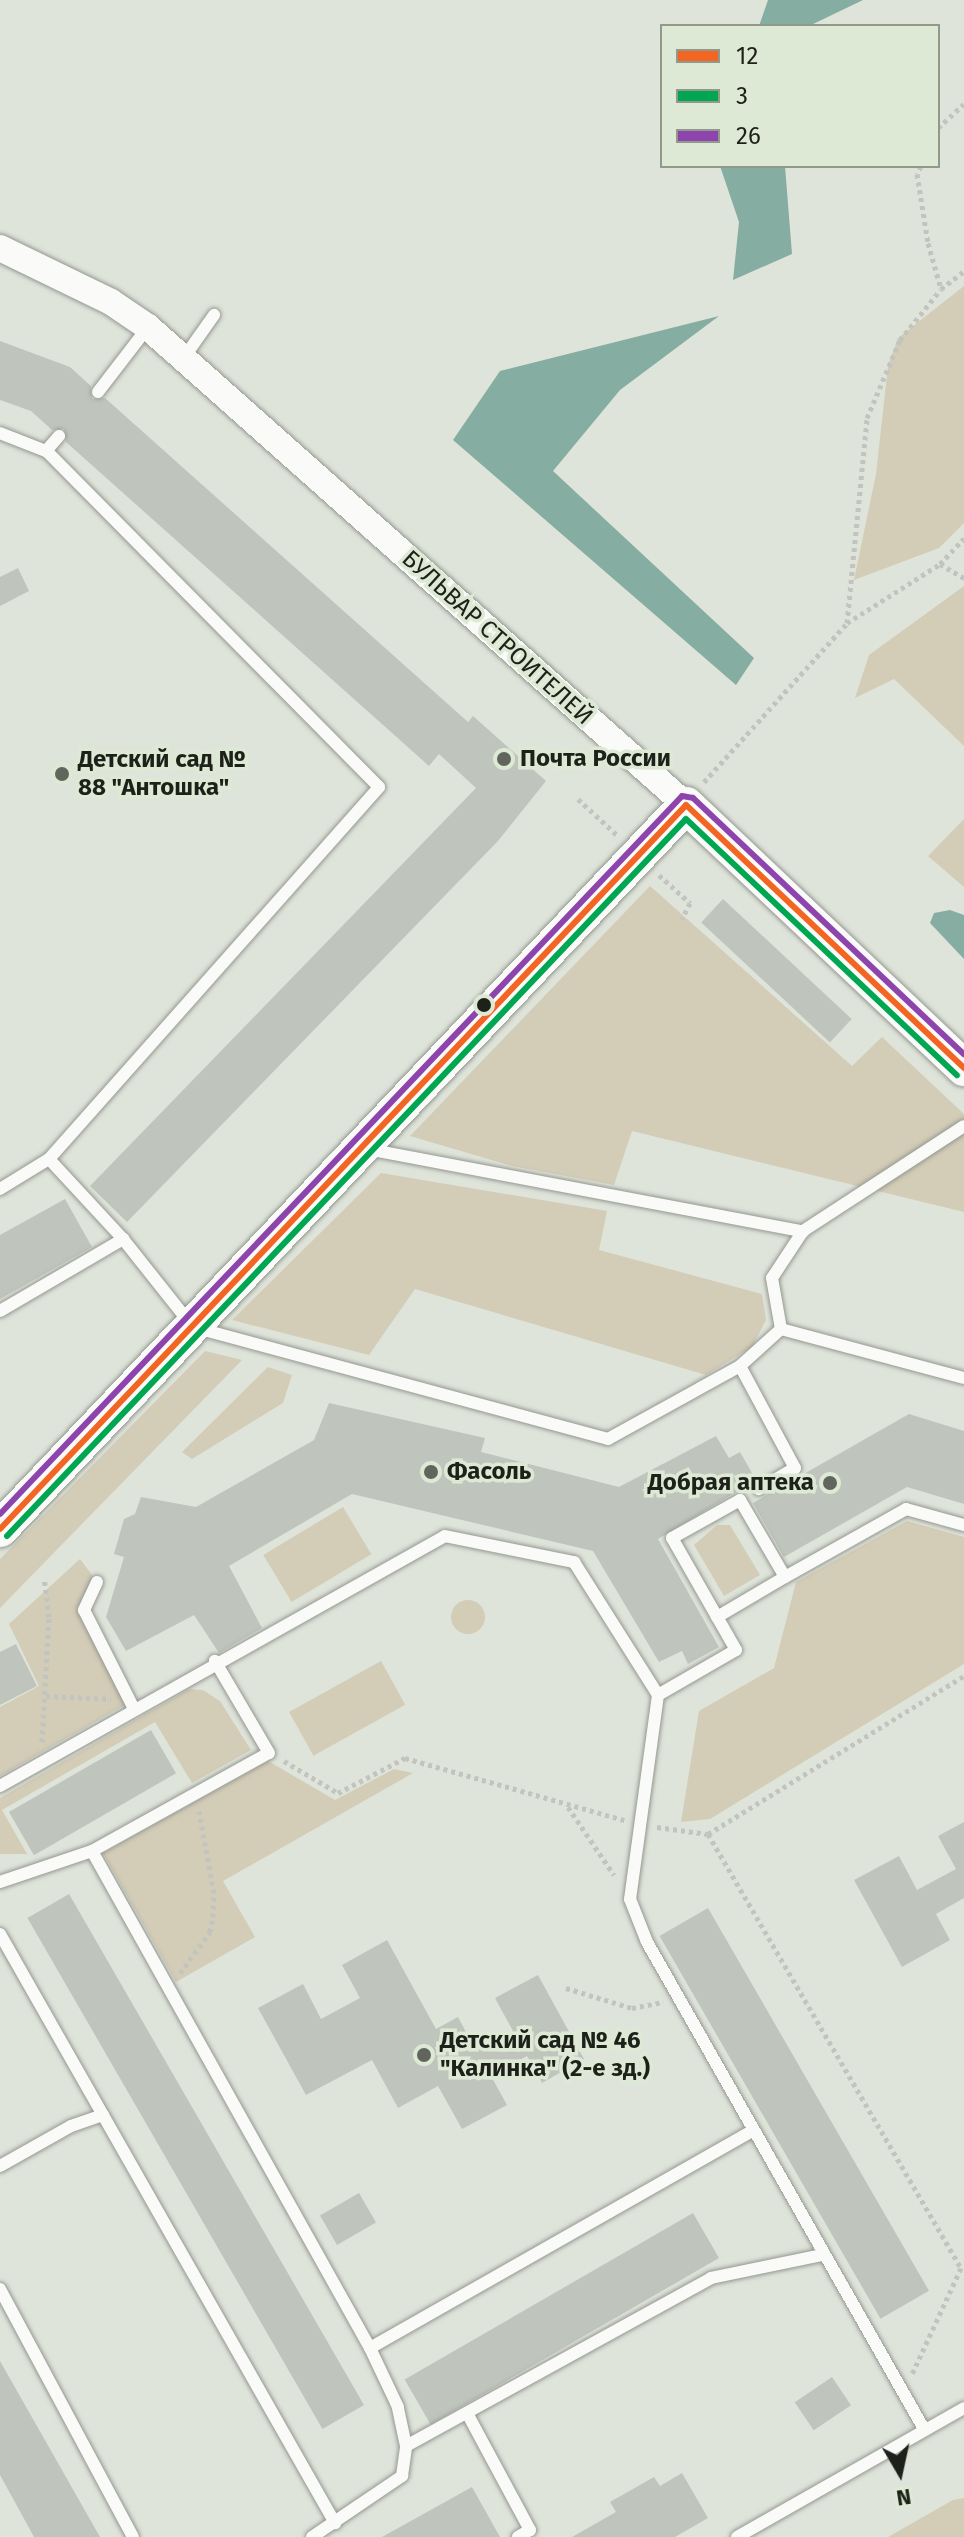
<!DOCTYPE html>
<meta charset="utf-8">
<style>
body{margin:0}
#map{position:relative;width:964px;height:2537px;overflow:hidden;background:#dfe4da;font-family:"Fira Sans",sans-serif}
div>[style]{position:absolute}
.green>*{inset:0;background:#d3ccb7;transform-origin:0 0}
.round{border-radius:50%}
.water>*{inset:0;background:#86ada1}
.building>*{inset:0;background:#bfc5bd;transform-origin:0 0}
.path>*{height:5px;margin-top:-2.5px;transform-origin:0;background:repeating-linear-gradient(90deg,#c2c4c0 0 4px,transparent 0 8px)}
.roads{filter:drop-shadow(0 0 2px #949891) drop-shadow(0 0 2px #949891)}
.lane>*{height:12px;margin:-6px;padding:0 6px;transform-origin:6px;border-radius:6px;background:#fafbf9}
.street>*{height:26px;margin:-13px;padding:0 13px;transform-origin:13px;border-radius:13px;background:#fafbf9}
.secondary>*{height:36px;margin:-18px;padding:0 18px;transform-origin:18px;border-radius:18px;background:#fafbf9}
.bus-1>*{height:6px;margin:-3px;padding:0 3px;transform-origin:3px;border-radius:3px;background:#f26522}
.bus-2>*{height:6px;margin:-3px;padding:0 3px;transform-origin:3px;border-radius:3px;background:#00a651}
.bus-3>*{height:6px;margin:-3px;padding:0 3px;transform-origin:3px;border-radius:3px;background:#8e44ad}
.dots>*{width:22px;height:22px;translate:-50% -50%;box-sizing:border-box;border:4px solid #dee9d5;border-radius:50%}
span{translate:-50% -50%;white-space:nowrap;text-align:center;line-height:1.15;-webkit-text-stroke:7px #dee9d5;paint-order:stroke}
.street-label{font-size:24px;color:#1d211a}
.poi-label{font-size:24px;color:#1d211a;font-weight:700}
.left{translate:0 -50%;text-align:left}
.right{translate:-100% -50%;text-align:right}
.legend{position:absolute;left:660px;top:24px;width:280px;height:144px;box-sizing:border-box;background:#dee9d5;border:2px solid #91998a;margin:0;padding:10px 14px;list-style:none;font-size:24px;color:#1d211a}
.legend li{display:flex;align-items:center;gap:16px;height:40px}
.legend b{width:40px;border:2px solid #91998a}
.north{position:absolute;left:860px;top:2433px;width:80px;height:80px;-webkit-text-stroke:6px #dee9d5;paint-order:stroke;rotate:171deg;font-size:22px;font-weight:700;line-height:32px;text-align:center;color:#1d211a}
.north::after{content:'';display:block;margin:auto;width:28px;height:36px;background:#1d211a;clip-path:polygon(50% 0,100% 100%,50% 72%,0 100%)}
</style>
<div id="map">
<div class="green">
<i style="clip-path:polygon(964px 286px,964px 523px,939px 548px,854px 580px,876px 474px,888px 366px,898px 338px)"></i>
<i style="clip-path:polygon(964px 586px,964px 746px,894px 679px,855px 698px,869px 655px)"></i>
<i style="clip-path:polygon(964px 819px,964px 887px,928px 856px)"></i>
<i style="clip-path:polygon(650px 886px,852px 1066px,882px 1037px,964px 1114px,964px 1212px,632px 1131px,614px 1185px,512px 1166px,410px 1136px)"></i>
<i style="clip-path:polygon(381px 1173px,607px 1211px,599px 1250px,762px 1294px,766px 1320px,752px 1347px,706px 1375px,415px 1289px,369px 1355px,232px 1320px)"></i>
<i style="clip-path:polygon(205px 1351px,242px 1360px,0 1608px,0 1559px)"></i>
<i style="clip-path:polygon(268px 1367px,292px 1375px,283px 1403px,192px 1459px,182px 1452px)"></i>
<i style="left:343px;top:1507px;width:55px;height:93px;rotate:59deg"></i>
<i style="clip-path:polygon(907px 1521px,964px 1537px,964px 1664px,710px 1819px,681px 1822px,699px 1711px,774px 1668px,796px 1582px)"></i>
<i style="clip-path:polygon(717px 1525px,730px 1525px,760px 1575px,724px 1596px,694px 1545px)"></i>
<i style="clip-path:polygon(80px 1559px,95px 1579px,79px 1608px,130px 1702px,0 1776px,0 1707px,39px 1686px,9px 1624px)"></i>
<i class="round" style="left:451px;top:1600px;width:34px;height:34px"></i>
<i style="left:381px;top:1661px;width:50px;height:105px;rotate:61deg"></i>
<i style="clip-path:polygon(189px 1689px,203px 1690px,220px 1701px,251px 1750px,192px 1783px,155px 1722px,2px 1810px,27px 1854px,0 1854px,0 1798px)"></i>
<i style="clip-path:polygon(268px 1761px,335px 1800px,394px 1769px,413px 1773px,223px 1881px,255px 1937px,176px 1982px,103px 1853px)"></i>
<i style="clip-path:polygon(964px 2498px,964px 2537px,888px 2537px,953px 2500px)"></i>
</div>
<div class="water">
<i style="clip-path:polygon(768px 0,863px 0,809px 26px,759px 26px)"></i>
<i style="clip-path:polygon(720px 166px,785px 166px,792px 254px,733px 280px,739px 222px)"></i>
<i style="clip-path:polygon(719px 316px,620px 390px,553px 471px,754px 658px,736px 685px,453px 440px,500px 371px)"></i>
<i style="clip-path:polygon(950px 910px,964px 915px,964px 959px,930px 923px,934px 913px)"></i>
</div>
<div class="building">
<i style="clip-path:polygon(0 341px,70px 367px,91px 386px,92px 399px,105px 398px,468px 722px,473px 716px,546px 781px,498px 841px,127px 1222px,90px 1186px,476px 788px,439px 754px,429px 766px,66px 442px,64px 429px,52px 430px,31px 411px,0 400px)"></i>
<i style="clip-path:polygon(18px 568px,29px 591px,0 606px,0 577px)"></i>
<i style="left:723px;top:899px;width:176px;height:32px;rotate:43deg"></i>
<i style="clip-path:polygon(65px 1199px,92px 1247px,0 1299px,0 1235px)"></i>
<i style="clip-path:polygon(329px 1403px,485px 1438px,481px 1452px,619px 1487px,716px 1436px,729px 1458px,740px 1452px,756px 1480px,658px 1539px,719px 1647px,688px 1664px,682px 1651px,659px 1662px,593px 1551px,352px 1494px,229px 1566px,262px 1628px,219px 1653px,194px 1615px,126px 1651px,106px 1617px,124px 1557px,114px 1554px,124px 1519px,135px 1514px,141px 1497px,196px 1507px,314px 1440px)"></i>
<i style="clip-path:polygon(909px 1414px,964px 1431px,964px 1504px,907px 1487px,784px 1557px,753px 1503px)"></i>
<i style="clip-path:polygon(16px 1644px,37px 1686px,0 1705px,0 1652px)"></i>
<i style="left:151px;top:1730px;width:50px;height:164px;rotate:60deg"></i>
<i style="clip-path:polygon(964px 1822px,964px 1898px,936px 1914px,950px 1940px,902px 1967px,854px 1880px,899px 1856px,917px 1890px,956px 1869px,938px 1836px)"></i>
<i style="left:69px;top:1894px;width:590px;height:48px;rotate:60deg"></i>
<i style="left:708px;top:1908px;width:442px;height:56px;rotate:60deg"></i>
<i style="clip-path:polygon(387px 1940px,436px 2029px,458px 2017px,476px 2051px,513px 2031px,495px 1998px,538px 1975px,584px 2059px,542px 2083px,527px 2056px,491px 2076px,507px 2105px,462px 2129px,438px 2086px,398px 2108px,372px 2060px,306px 2095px,258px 2008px,303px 1984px,321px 2019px,360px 1998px,342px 1965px)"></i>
<i style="left:359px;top:2193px;width:34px;height:45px;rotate:60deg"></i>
<i style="left:693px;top:2213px;width:52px;height:333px;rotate:60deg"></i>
<i style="clip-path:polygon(0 2361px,100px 2537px,34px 2537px,0 2475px)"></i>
<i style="left:832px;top:2377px;width:34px;height:45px;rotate:56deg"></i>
<i style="clip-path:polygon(682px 2473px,708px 2518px,675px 2537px,572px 2537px,616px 2512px,610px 2502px,654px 2477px,660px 2486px)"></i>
<i style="clip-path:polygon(472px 2487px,500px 2537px,382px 2537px)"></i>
</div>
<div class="path">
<i style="left:938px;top:128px;width:35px;rotate:-43deg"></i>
<i style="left:921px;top:166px;width:9px;rotate:117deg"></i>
<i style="left:917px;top:174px;width:70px;rotate:80.9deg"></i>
<i style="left:928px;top:243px;width:48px;rotate:74.2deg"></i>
<i style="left:941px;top:289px;width:29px;rotate:-38deg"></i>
<i style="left:940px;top:564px;width:28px;rotate:30deg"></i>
<i style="left:847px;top:623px;width:206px;rotate:-84.4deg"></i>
<i style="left:867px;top:418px;width:85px;rotate:-67.1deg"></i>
<i style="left:900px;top:340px;width:65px;rotate:-51.2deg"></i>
<i style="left:704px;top:782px;width:214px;rotate:-48deg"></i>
<i style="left:847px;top:623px;width:110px;rotate:-32.4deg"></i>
<i style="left:940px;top:564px;width:35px;rotate:-47deg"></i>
<i style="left:578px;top:799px;width:53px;rotate:42.7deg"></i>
<i style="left:659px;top:875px;width:42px;rotate:42.1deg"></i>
<i style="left:690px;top:903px;width:18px;rotate:117deg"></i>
<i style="left:46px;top:1696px;width:65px;rotate:2.6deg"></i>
<i style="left:42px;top:1742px;width:125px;rotate:-86.8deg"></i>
<i style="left:49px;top:1617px;width:39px;rotate:-97deg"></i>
<i style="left:284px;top:1761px;width:63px;rotate:30.7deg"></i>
<i style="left:338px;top:1793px;width:76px;rotate:-27.6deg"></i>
<i style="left:405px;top:1758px;width:228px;rotate:15.8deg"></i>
<i style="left:568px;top:1807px;width:82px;rotate:55.9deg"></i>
<i style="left:657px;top:1827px;width:51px;rotate:7.8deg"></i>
<i style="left:708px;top:1834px;width:301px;rotate:-31.7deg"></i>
<i style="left:708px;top:1834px;width:502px;rotate:59.76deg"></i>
<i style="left:961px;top:2268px;width:117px;rotate:114.8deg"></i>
<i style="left:180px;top:1973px;width:51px;rotate:-53.8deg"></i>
<i style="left:210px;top:1932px;width:15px;rotate:-79deg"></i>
<i style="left:213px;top:1917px;width:24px;rotate:-88deg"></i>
<i style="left:214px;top:1893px;width:83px;rotate:-100.4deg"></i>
<i style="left:566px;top:1988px;width:69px;rotate:16.9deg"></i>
<i style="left:632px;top:2008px;width:32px;rotate:-11deg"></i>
</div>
<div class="roads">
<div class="lane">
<i style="left:183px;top:359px;width:54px;rotate:-54.8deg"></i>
<i style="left:98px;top:392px;width:82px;rotate:-52.4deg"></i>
<i style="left:0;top:433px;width:49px;rotate:21.4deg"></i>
<i style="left:367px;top:1149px;width:444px;rotate:10.7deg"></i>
<i style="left:803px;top:1231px;width:56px;rotate:123.4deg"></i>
<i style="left:772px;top:1278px;width:52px;rotate:80deg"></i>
<i style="left:49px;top:1159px;width:497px;rotate:-48.4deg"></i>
<i style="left:379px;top:787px;width:473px;rotate:-134.7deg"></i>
<i style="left:46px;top:451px;width:20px;rotate:-49deg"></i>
<i style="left:0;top:1189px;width:57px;rotate:-31.5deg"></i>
<i style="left:49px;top:1159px;width:109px;rotate:47.2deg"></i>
<i style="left:123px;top:1239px;width:112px;rotate:51.5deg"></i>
<i style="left:193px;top:1327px;width:430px;rotate:15.1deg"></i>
<i style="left:608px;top:1439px;width:151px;rotate:-28.9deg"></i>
<i style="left:740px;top:1366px;width:55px;rotate:-42.1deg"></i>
<i style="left:781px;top:1329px;width:189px;rotate:15deg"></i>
<i style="left:803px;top:1231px;width:192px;rotate:-33.1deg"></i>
<i style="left:0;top:1311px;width:143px;rotate:-30.3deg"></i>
<i style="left:740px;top:1366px;width:116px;rotate:61.7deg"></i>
<i style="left:795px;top:1468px;width:42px;rotate:149.7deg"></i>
<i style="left:97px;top:1582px;width:31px;rotate:115deg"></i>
<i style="left:84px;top:1610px;width:111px;rotate:63.2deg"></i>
<i style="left:717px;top:1617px;width:79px;rotate:-30.5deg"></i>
<i style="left:658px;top:1695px;width:206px;rotate:97.8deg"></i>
<i style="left:630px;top:1899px;width:46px;rotate:68.4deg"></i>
<i style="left:647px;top:1942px;width:560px;rotate:60.37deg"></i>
<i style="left:0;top:1786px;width:510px;rotate:-29.33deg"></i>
<i style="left:445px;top:1536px;width:132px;rotate:11.4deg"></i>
<i style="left:574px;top:1562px;width:157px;rotate:57.7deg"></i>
<i style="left:658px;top:1695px;width:90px;rotate:-30deg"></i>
<i style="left:736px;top:1650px;width:129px;rotate:-119.7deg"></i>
<i style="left:672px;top:1538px;width:78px;rotate:-29.2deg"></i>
<i style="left:740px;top:1500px;width:89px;rotate:59.7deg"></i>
<i style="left:785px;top:1577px;width:139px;rotate:-29.3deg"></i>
<i style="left:906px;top:1509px;width:60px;rotate:15.4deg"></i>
<i style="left:92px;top:1851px;width:202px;rotate:-29deg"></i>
<i style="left:269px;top:1753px;width:107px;rotate:-120.4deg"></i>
<i style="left:0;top:1882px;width:97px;rotate:-18.6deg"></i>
<i style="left:92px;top:1851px;width:569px;rotate:60.78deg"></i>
<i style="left:0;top:1934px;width:678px;rotate:60.37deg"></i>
<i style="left:0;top:2166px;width:81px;rotate:-29.4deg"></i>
<i style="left:71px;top:2126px;width:34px;rotate:-19deg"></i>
<i style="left:0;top:2289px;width:281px;rotate:61.8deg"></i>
<i style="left:467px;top:2413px;width:133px;rotate:61.7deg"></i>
<i style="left:530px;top:2530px;width:14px;rotate:150deg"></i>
<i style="left:406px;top:2446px;width:40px;rotate:-102deg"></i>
<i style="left:398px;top:2407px;width:65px;rotate:-115.4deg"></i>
<i style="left:370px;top:2348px;width:441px;rotate:-29.6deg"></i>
<i style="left:312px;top:2537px;width:109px;rotate:-34.1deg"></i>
<i style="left:402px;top:2476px;width:30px;rotate:-82deg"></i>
<i style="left:406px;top:2446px;width:348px;rotate:-28.8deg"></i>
<i style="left:711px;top:2278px;width:113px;rotate:-11.7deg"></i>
<i style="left:737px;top:2537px;width:261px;rotate:-29.6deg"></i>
</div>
<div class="street">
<i style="left:0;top:248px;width:123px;rotate:25.9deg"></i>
<i style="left:111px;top:302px;width:45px;rotate:34deg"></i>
<i style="left:148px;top:327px;width:720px;rotate:41.62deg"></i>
</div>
<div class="secondary">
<i style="left:0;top:1529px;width:997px;rotate:-46.54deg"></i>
<i style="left:686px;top:805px;width:383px;rotate:43.4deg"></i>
</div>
</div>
<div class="bus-1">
<i style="left:686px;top:805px;width:383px;rotate:43.4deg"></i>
<i style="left:0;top:1529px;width:997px;rotate:-46.54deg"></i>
</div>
<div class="bus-2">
<i style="left:7px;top:1536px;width:987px;rotate:-46.56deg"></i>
<i style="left:686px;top:819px;width:373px;rotate:43.4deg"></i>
</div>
<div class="bus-3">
<i style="left:0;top:1514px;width:990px;rotate:-46.47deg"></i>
<i style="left:682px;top:796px;width:11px;rotate:10deg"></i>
<i style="left:693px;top:798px;width:373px;rotate:43.4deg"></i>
</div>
<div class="dots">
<i style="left:504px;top:759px;background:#61655d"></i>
<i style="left:62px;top:774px;background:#61655d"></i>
<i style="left:484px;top:1005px;background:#1d211a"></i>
<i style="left:431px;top:1472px;background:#61655d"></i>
<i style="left:830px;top:1483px;background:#61655d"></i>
<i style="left:424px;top:2055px;background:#61655d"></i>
</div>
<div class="street-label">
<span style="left:497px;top:638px;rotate:42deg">БУЛЬВАР СТРОИТЕЛЕЙ</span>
</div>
<div class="poi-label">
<span class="left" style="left:520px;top:759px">Почта России</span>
<span class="left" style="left:78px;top:774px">Детский сад №<br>88 "Антошка"</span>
<span class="left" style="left:447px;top:1472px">Фасоль</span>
<span class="right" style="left:814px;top:1483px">Добрая аптека</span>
<span class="left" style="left:440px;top:2055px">Детский сад № 46<br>"Калинка" (2-е зд.)</span>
</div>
<ul class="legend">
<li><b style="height:10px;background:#f26522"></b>12</li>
<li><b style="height:10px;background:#00a651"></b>3</li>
<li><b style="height:10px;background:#8e44ad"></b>26</li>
</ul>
<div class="north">N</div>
</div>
